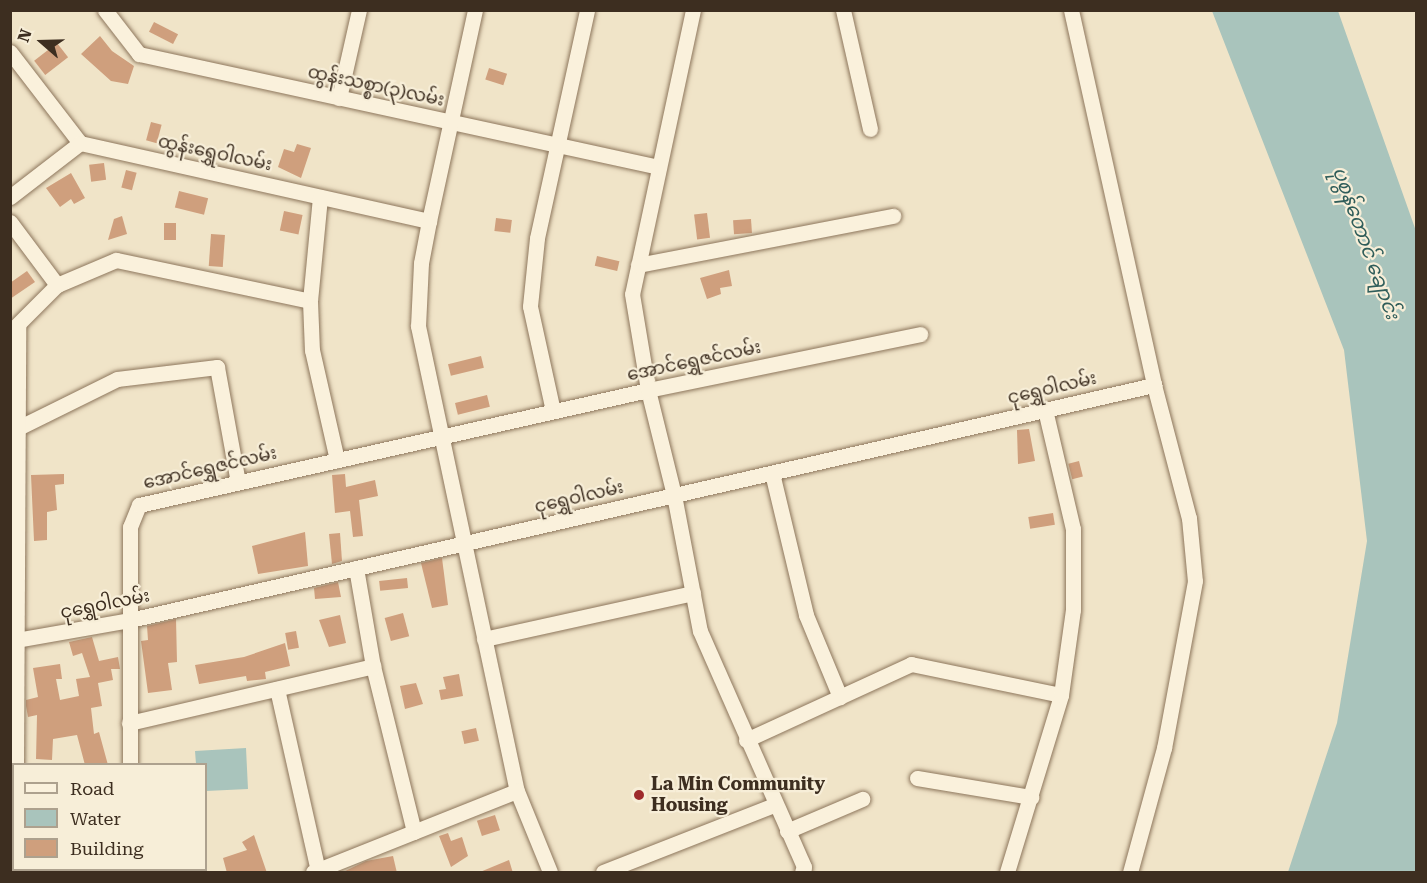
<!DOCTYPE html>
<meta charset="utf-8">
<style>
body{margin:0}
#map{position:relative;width:1427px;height:883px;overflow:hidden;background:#f0e4c8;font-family:"Roboto Serif","Noto Sans Myanmar",serif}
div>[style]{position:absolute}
.water>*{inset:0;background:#a9c4bc}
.building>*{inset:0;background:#cf9f7d;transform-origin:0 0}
.roads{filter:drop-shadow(0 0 2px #8d765c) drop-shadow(0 0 2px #8d765c)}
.minor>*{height:15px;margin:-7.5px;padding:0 7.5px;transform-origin:7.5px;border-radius:7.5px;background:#faf1dc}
.dots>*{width:16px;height:16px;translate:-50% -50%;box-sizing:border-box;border:3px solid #f7eed8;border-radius:50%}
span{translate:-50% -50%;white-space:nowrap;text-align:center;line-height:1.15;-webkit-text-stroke:4.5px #f7eed8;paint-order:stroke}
.street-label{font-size:18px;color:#3d2e20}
.poi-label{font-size:18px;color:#3d2e20;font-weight:700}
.left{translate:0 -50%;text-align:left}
.water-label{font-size:20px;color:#2f5d5a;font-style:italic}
.frame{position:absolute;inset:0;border:12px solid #3d2e20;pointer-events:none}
.legend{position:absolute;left:12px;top:763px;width:195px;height:108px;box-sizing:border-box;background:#f7eed8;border:2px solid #ada18e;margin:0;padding:8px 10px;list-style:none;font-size:18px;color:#3d2e20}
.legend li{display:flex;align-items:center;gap:12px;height:30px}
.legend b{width:30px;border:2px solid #ada18e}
.north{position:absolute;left:12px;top:12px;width:60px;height:60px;-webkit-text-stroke:4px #f7eed8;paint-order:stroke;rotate:290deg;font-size:16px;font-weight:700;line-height:24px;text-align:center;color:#3d2e20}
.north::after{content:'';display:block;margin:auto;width:21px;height:27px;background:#3d2e20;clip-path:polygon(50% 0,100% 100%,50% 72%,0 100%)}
</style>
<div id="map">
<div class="water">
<i style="clip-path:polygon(1212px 11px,1338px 11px,1416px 231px,1416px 872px,1288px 872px,1337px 723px,1367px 541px,1344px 350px)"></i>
<i style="clip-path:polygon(246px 748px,248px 789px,206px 791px,206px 764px,196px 764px,195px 751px)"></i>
</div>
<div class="building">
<i style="left:154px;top:22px;width:27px;height:11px;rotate:27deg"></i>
<i style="clip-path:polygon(100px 36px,112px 51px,134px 66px,128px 84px,111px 81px,81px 54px)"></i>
<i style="left:57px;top:43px;width:18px;height:29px;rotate:52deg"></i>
<i style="left:489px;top:68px;width:19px;height:12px;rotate:18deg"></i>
<i style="left:151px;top:122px;width:11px;height:19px;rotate:15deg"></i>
<i style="clip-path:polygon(297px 144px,311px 148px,301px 178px,278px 167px,284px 149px,294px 152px)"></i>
<i style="left:104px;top:163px;width:17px;height:15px;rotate:83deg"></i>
<i style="left:126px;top:170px;width:11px;height:18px;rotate:15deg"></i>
<i style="clip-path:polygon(71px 173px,85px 198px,74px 204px,71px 199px,60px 207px,46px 188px)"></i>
<i style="left:179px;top:191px;width:30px;height:17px;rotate:14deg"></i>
<i style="left:284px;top:211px;width:19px;height:20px;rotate:12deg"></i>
<i style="left:707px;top:213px;width:25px;height:13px;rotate:83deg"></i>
<i style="clip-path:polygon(122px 216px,127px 234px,108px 240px,114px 219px)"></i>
<i style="left:496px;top:218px;width:16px;height:13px;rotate:7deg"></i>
<i style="left:751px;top:219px;width:14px;height:18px;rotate:86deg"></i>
<i style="left:164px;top:223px;width:12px;height:17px"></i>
<i style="left:211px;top:234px;width:14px;height:32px;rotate:4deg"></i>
<i style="left:597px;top:256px;width:23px;height:10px;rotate:13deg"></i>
<i style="clip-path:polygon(729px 270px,732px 286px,720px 288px,721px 294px,707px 299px,700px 278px)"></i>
<i style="clip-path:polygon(27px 271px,35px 282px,10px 299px,10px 283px)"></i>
<i style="left:481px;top:356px;width:12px;height:34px;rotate:76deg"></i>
<i style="left:487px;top:395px;width:12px;height:33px;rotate:76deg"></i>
<i style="clip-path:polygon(1029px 429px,1035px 461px,1018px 464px,1017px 430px)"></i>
<i style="left:1079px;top:461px;width:16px;height:11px;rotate:76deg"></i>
<i style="clip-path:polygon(64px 474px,64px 484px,55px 485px,57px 510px,47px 512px,47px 540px,34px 541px,31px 475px)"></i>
<i style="clip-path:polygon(345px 474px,346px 487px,375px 480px,378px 496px,359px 500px,363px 536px,353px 537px,350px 511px,335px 513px,332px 475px)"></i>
<i style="left:1053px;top:513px;width:12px;height:25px;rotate:81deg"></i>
<i style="clip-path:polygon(305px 532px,308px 566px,258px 574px,252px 546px)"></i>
<i style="clip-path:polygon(340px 533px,342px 561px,332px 564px,329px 534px)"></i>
<i style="clip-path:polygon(442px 558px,448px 605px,432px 608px,421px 563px)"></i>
<i style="left:407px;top:578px;width:10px;height:28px;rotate:84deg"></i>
<i style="clip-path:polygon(338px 582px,341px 597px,315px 599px,314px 588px)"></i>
<i style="left:403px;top:613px;width:24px;height:19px;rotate:75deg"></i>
<i style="clip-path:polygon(340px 615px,346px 643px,329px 647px,319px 620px)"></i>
<i style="clip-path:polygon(176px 619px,177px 662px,168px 663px,172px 690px,148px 693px,141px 641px,148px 640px,147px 626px)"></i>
<i style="left:296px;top:631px;width:17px;height:11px;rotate:80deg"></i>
<i style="clip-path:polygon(92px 637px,99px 661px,118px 657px,120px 669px,111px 669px,113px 680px,98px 683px,102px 706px,91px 708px,94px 734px,99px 732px,108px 765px,85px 765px,77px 735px,53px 739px,52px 760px,36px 759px,37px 715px,28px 717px,26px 706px,26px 700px,38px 697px,33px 668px,60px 664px,62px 679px,56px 679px,60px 700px,79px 696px,76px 679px,90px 677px,82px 653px,73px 656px,69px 642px)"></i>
<i style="clip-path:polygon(285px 643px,290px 666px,265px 672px,266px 679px,247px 681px,246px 676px,199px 684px,195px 665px,244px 657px)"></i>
<i style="clip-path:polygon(459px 674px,463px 696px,441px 700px,439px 690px,446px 689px,443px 677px)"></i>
<i style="clip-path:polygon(416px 683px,423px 704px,405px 709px,400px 686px)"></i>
<i style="left:476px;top:728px;width:13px;height:15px;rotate:77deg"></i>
<i style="left:495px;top:815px;width:16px;height:19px;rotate:72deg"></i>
<i style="clip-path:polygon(448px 833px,451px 841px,462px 837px,468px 856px,451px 867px,439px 836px)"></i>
<i style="clip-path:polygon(254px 835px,267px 873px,227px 873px,223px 858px,247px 850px,242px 842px)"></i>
<i style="clip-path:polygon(393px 856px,397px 873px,341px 873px,366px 861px)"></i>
<i style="clip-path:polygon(509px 860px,513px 873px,480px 873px,480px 872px)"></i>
</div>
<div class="roads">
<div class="minor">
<i style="left:105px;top:10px;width:56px;rotate:52.3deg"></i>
<i style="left:139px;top:54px;width:532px;rotate:12.26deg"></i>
<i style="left:475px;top:10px;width:216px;rotate:102.3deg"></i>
<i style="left:429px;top:221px;width:43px;rotate:100.8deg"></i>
<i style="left:421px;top:263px;width:63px;rotate:92.7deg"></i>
<i style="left:418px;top:326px;width:475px;rotate:78deg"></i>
<i style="left:517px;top:791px;width:87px;rotate:67.8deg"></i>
<i style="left:693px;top:10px;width:290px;rotate:102.1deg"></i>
<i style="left:632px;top:294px;width:97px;rotate:80.5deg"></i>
<i style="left:648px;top:390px;width:108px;rotate:76.1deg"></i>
<i style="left:674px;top:495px;width:138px;rotate:79.2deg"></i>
<i style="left:700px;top:631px;width:258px;rotate:66.2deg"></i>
<i style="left:804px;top:867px;width:5px;rotate:112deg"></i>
<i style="left:843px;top:10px;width:122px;rotate:77.2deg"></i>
<i style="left:1071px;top:10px;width:384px;rotate:77.5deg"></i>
<i style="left:1154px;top:385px;width:138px;rotate:75.3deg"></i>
<i style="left:1189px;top:518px;width:63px;rotate:84.6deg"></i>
<i style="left:1195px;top:581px;width:170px;rotate:100.5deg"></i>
<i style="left:1164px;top:748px;width:129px;rotate:105.3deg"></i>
<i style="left:10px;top:52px;width:115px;rotate:52.4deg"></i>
<i style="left:339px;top:98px;width:90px;rotate:-77.2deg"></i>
<i style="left:10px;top:197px;width:88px;rotate:-37.6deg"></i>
<i style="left:80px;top:143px;width:358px;rotate:12.6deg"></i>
<i style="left:320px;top:197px;width:104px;rotate:95.5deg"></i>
<i style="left:310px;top:301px;width:49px;rotate:87.7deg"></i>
<i style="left:312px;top:350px;width:113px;rotate:77.2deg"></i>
<i style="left:10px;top:222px;width:79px;rotate:53.3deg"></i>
<i style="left:638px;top:265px;width:260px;rotate:-10.9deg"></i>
<i style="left:11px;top:331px;width:65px;rotate:-45deg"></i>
<i style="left:57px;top:285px;width:64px;rotate:-23deg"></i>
<i style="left:116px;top:260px;width:198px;rotate:11.9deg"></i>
<i style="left:553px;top:411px;width:107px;rotate:-102.4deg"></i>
<i style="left:530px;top:306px;width:68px;rotate:-84.1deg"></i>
<i style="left:537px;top:238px;width:233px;rotate:-77.6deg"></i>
<i style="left:18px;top:428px;width:110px;rotate:-26.3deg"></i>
<i style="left:117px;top:379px;width:101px;rotate:-6.8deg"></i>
<i style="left:217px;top:367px;width:117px;rotate:79.7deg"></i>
<i style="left:772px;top:473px;width:146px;rotate:76.5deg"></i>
<i style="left:806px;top:615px;width:89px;rotate:67.5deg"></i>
<i style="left:356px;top:568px;width:99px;rotate:80.2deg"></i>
<i style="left:373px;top:666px;width:171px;rotate:76.1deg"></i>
<i style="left:484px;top:639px;width:214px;rotate:-12.4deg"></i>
<i style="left:10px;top:641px;width:122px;rotate:-9.9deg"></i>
<i style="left:130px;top:620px;width:1051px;rotate:-12.93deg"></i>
<i style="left:277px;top:689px;width:187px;rotate:77.3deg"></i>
<i style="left:129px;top:723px;width:251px;rotate:-13.1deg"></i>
<i style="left:746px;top:740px;width:182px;rotate:-24.7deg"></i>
<i style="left:911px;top:664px;width:153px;rotate:11.7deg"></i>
<i style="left:16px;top:764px;width:438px;rotate:-89.7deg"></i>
<i style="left:130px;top:764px;width:237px;rotate:-90deg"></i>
<i style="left:130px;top:527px;width:24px;rotate:-68deg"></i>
<i style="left:139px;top:505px;width:522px;rotate:-12.73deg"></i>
<i style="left:648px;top:390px;width:278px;rotate:-11.6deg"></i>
<i style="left:917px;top:778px;width:116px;rotate:9.5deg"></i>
<i style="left:787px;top:831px;width:82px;rotate:-23.1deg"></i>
<i style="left:169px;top:870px;width:2px;rotate:63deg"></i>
<i style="left:32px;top:872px;width:8px;rotate:-14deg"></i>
<i style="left:313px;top:872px;width:219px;rotate:-21.7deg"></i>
<i style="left:603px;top:872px;width:184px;rotate:-21.4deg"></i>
<i style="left:1007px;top:872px;width:185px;rotate:-73deg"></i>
<i style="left:1061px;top:695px;width:86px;rotate:-82deg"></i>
<i style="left:1073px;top:610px;width:81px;rotate:-90deg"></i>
<i style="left:1073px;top:529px;width:122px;rotate:-103.2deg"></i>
</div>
</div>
<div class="dots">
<i style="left:639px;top:795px;background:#9e2a2b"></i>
</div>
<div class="street-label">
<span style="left:376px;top:86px;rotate:12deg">ထွန်းသစ္စာ(၃)လမ်း</span>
<span style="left:215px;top:153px;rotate:12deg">ထွန်းရွှေဝါလမ်း</span>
<span style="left:694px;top:361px;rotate:-12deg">အောင်ရွှေဇင်လမ်း</span>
<span style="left:1052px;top:388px;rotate:-13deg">ငုရွှေဝါလမ်း</span>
<span style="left:210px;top:468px;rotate:-13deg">အောင်ရွှေဇင်လမ်း</span>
<span style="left:579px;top:497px;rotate:-13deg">ငုရွှေဝါလမ်း</span>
<span style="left:105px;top:604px;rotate:-11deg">ငုရွှေဝါလမ်း</span>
</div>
<div class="poi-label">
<span class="left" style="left:651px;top:795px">La Min Community<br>Housing</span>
</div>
<div class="water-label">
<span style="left:1366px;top:243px;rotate:70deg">ပုစွန်တောင် ချောင်း</span>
</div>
<div class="frame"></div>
<ul class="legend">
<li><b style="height:8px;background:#faf1dc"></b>Road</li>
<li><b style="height:16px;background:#a9c4bc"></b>Water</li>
<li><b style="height:16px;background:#cf9f7d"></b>Building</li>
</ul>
<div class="north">N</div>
</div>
